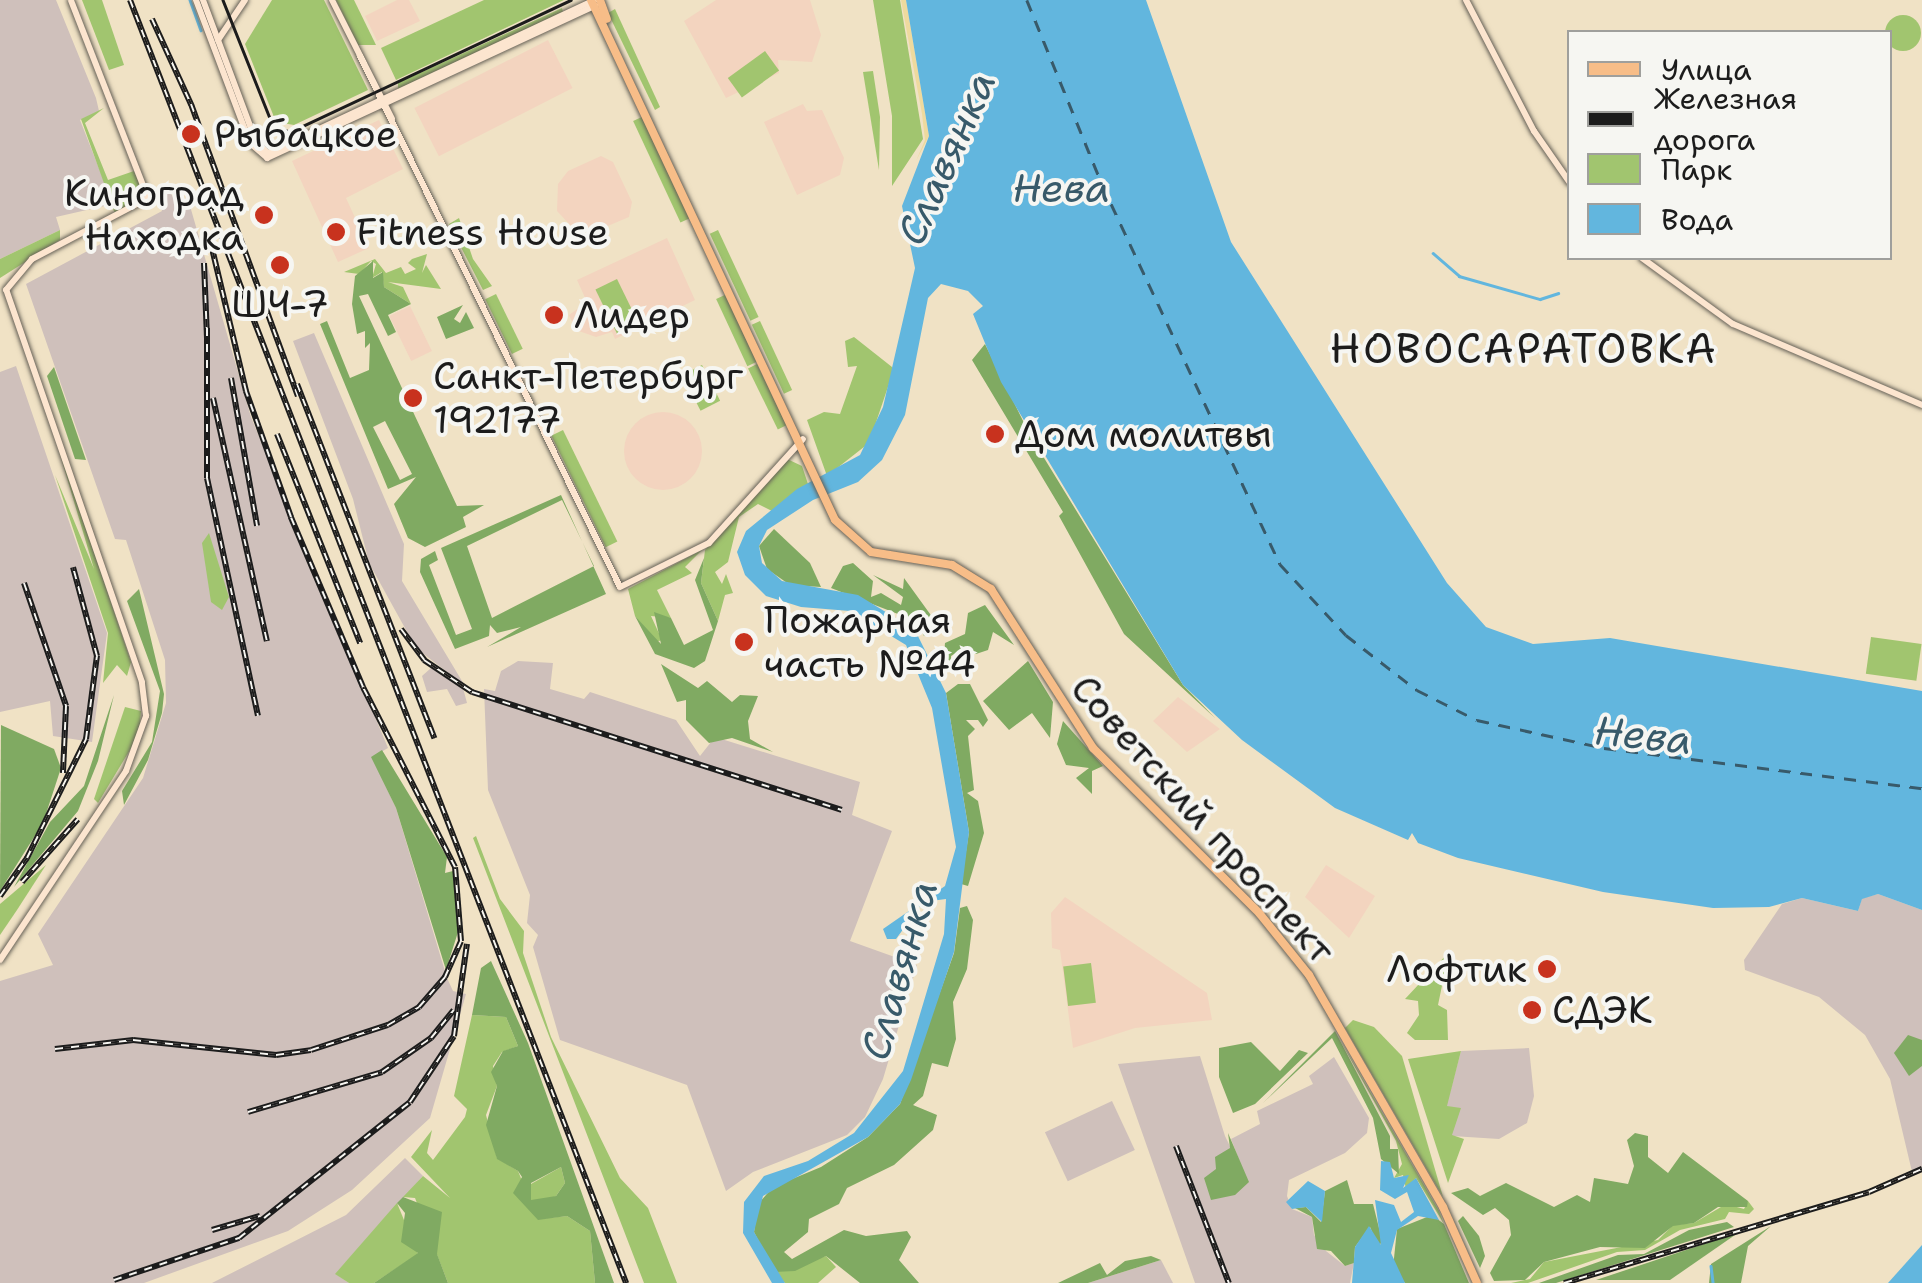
<!DOCTYPE html>
<meta charset="utf-8">
<style>
body{margin:0}
#map{position:relative;width:1922px;height:1283px;overflow:hidden;background:#f0e2c5;font-family:"Shantell Sans",sans-serif}
div>[style]{position:absolute}
.built>*{inset:0;background:#f3d4bf;transform-origin:0 0}
.round{border-radius:50%}
.industrial>*{inset:0;background:#cfc0bb;transform-origin:0 0}
.green>*{inset:0;background:#a1c56f;transform-origin:0 0}
.forest>*{inset:0;background:#80aa62}
.sand>*{inset:0;background:#eeda9e}
.water>*{inset:0;background:#62b6de}
.stream>*{height:2.5px;margin:-1.25px;padding:0 1.25px;transform-origin:1.25px;border-radius:1.25px;background:#62b6de}
.ferry>*{height:2.5px;margin-top:-1.25px;transform-origin:0;background:repeating-linear-gradient(90deg,#385a6a 0 12px,transparent 0 22px)}
.roads{filter:drop-shadow(0 0 2px #666157) drop-shadow(0 0 2px #666157)}
.secondary>*{height:6px;margin:-3px;padding:0 3px;transform-origin:3px;border-radius:3px;background:#fce5cf}
.primary>*{height:8px;margin:-4px;padding:0 4px;transform-origin:4px;border-radius:4px;background:#f7bd88}
.tram>*{height:2.5px;margin:-1.25px;padding:0 1.25px;transform-origin:1.25px;border-radius:1.25px;background:#1c1c1c}
.rail>*{height:6px;margin-top:-3px;transform-origin:0;background:repeating-linear-gradient(90deg,#f6f6f2 0 8px,#1c1c1c 0 16px);box-sizing:border-box;border-block:2px solid #1c1c1c}
.dots>*{width:28px;height:28px;translate:-50% -50%;box-sizing:border-box;border:5px solid #f6f6f2;border-radius:50%}
span{translate:-50% -50%;white-space:nowrap;text-align:center;line-height:1.15;-webkit-text-stroke:8px #f6f6f2;paint-order:stroke}
.poi-label{font-size:38px;color:#1c1c1c}
.left{translate:0 -50%;text-align:left}
.right{translate:-100% -50%;text-align:right}
.street-label{font-size:38px;color:#1c1c1c}
.water-label{font-size:40px;color:#385a6a;font-style:italic}
.quarter-label{font-size:42px;color:#1c1c1c;letter-spacing:2.5px}
.legend{position:absolute;left:1567px;top:30px;width:325px;height:230px;box-sizing:border-box;background:#f6f6f2;border:2px solid #9f9f9c;margin:0;padding:12px 18px;list-style:none;font-size:30px;color:#1c1c1c}
.legend li{display:flex;align-items:center;gap:20px;height:50px}
.legend b{width:50px;border:2px solid #9f9f9c}
</style>
<div id="map">
<div class="built">
<i style="clip-path:polygon(397px 0,409px 0,420px 21px,377px 41px,365px 16px)"></i>
<i style="clip-path:polygon(716px 0,810px 0,821px 35px,812px 62px,778px 60px,779px 73px,726px 98px,684px 21px)"></i>
<i style="left:548px;top:40px;width:54px;height:150px;rotate:63deg"></i>
<i style="clip-path:polygon(803px 104px,807px 111px,822px 110px,844px 158px,840px 175px,797px 195px,764px 122px)"></i>
<i style="clip-path:polygon(379px 120px,403px 169px,346px 198px,369px 248px,338px 262px,292px 161px)"></i>
<i style="clip-path:polygon(601px 156px,613px 162px,632px 202px,629px 217px,596px 231px,573px 228px,557px 211px,558px 184px,568px 171px)"></i>
<i style="clip-path:polygon(667px 238px,695px 300px,615px 339px,612px 332px,596px 337px,576px 330px,569px 315px,587px 302px,577px 280px)"></i>
<i style="left:410px;top:306px;width:50px;height:23px;rotate:64deg"></i>
<i class="round" style="left:624px;top:412px;width:78px;height:78px"></i>
<i style="clip-path:polygon(1178px 697px,1220px 729px,1187px 752px,1153px 721px)"></i>
<i style="clip-path:polygon(1326px 865px,1375px 896px,1349px 938px,1305px 897px)"></i>
<i style="clip-path:polygon(1065px 897px,1207px 993px,1212px 1020px,1135px 1028px,1073px 1048px,1060px 950px,1052px 948px,1051px 913px)"></i>
</div>
<div class="industrial">
<i style="clip-path:polygon(0 0,56px 0,96px 98px,99px 111px,80px 120px,113px 204px,56px 217px,60px 230px,0 259px)"></i>
<i style="clip-path:polygon(170px 191px,176px 204px,188px 199px,251px 417px,388px 748px,372px 757px,396px 808px,447px 978px,453px 991px,466px 994px,430px 1118px,352px 1190px,288px 1231px,144px 1283px,0 1283px,0 981px,53px 965px,38px 934px,143px 778px,166px 703px,165px 660px,126px 540px,115px 539px,26px 284px,162px 211px,158px 198px)"></i>
<i style="clip-path:polygon(314px 333px,404px 544px,402px 581px,465px 686px,416px 648px,369px 563px,353px 499px,293px 341px)"></i>
<i style="clip-path:polygon(16px 366px,107px 633px,92px 742px,53px 736px,50px 701px,0 712px,0 372px)"></i>
<i style="clip-path:polygon(518px 661px,553px 663px,550px 689px,584px 699px,590px 692px,676px 720px,700px 756px,715px 737px,860px 782px,852px 815px,892px 831px,850px 941px,917px 965px,883px 1079px,865px 1117px,847px 1135px,753px 1172px,726px 1191px,687px 1085px,560px 1040px,533px 947px,538px 935px,527px 923px,530px 895px,488px 790px,484px 689px,495px 691px,501px 671px)"></i>
<i style="clip-path:polygon(431px 668px,463px 688px,467px 703px,456px 706px,447px 689px,427px 692px,422px 676px)"></i>
<i style="clip-path:polygon(1878px 894px,1922px 910px,1922px 1171px,1913px 1176px,1890px 1079px,1865px 1035px,1819px 997px,1745px 970px,1744px 960px,1782px 904px,1802px 898px,1858px 911px,1862px 898px)"></i>
<i style="clip-path:polygon(1529px 1048px,1534px 1096px,1527px 1123px,1499px 1139px,1452px 1136px,1446px 1107px,1461px 1051px)"></i>
<i style="clip-path:polygon(1200px 1056px,1225px 1136px,1248px 1183px,1231px 1139px,1260px 1124px,1257px 1111px,1313px 1084px,1309px 1076px,1334px 1057px,1369px 1118px,1367px 1133px,1345px 1153px,1289px 1180px,1287px 1196px,1292px 1209px,1312px 1217px,1314px 1235px,1326px 1251px,1345px 1266px,1354px 1263px,1350px 1283px,1195px 1283px,1118px 1064px)"></i>
<i style="left:1112px;top:1101px;width:54px;height:74px;rotate:65deg"></i>
<i style="clip-path:polygon(405px 1158px,423px 1176px,336px 1274px,349px 1283px,212px 1283px,346px 1215px)"></i>
<i style="clip-path:polygon(1161px 1260px,1173px 1283px,1088px 1283px)"></i>
</div>
<div class="green">
<i style="clip-path:polygon(82px 0,102px 0,124px 65px,109px 70px)"></i>
<i style="clip-path:polygon(272px 0,324px 0,368px 90px,294px 125px,276px 122px,245px 44px)"></i>
<i style="clip-path:polygon(336px 0,354px 0,376px 45px,358px 45px)"></i>
<i style="clip-path:polygon(484px 0,564px 0,396px 80px,381px 48px)"></i>
<i style="clip-path:polygon(873px 0,900px 0,923px 139px,892px 186px,892px 116px)"></i>
<i style="clip-path:polygon(562px 8px,563px 12px,398px 90px,398px 83px)"></i>
<i style="clip-path:polygon(615px 9px,660px 107px,655px 110px,608px 13px)"></i>
<i class="round" style="left:1885px;top:15px;width:36px;height:36px"></i>
<i style="left:765px;top:51px;width:24px;height:46px;rotate:54deg"></i>
<i style="clip-path:polygon(873px 71px,880px 117px,879px 170px,863px 72px)"></i>
<i style="clip-path:polygon(104px 108px,85px 123px,108px 180px,134px 171px,145px 195px,115px 214px,81px 119px)"></i>
<i style="left:644px;top:116px;width:112px;height:12px;rotate:65deg"></i>
<i style="clip-path:polygon(459px 218px,473px 259px,492px 286px,483px 290px,449px 224px)"></i>
<i style="clip-path:polygon(60px 230px,60px 240px,0 278px,0 259px)"></i>
<i style="left:718px;top:230px;width:96px;height:9px;rotate:65deg"></i>
<i style="clip-path:polygon(427px 254px,422px 273px,426px 265px,441px 289px,388px 282px,403px 287px,411px 304px,384px 287px,382px 272px,372px 278px,376px 264px,371px 261px,359px 274px,344px 272px,375px 259px,386px 273px,401px 267px,405px 274px,416px 269px,408px 263px,412px 259px)"></i>
<i style="left:617px;top:279px;width:49px;height:24px;rotate:64deg"></i>
<i style="left:496px;top:294px;width:61px;height:12px;rotate:64deg"></i>
<i style="left:727px;top:294px;width:74px;height:12px;rotate:65deg"></i>
<i style="left:760px;top:321px;width:76px;height:9px;rotate:65deg"></i>
<i style="clip-path:polygon(854px 337px,892px 367px,892px 375px,869px 443px,827px 476px,807px 420px,824px 412px,840px 414px,857px 366px,848px 367px,845px 341px)"></i>
<i style="left:757px;top:364px;width:68px;height:10px;rotate:64deg"></i>
<i style="left:702px;top:365px;width:40px;height:22px;rotate:63deg"></i>
<i style="clip-path:polygon(50px 421px,131px 662px,127px 676px,117px 665px,103px 683px,108px 633px,55px 475px,94px 569px)"></i>
<i style="left:563px;top:430px;width:124px;height:13px;rotate:64deg"></i>
<i style="clip-path:polygon(785px 458px,802px 466px,808px 484px,772px 511px,758px 504px,739px 517px,728px 562px,715px 572px,722px 584px,726px 574px,733px 593px,725px 595px,718px 621px,701px 583px,705px 550px)"></i>
<i style="clip-path:polygon(209px 533px,229px 597px,222px 610px,211px 602px,202px 543px)"></i>
<i style="clip-path:polygon(702px 550px,685px 567px,692px 573px,657px 590px,671px 618px,651px 616px,662px 640px,656px 642px,635px 616px,628px 589px)"></i>
<i style="left:1871px;top:637px;width:51px;height:37px;rotate:8deg"></i>
<i style="clip-path:polygon(125px 707px,141px 711px,139px 735px,98px 803px,94px 799px)"></i>
<i style="clip-path:polygon(476px 836px,500px 899px,524px 931px,523px 953px,551px 1037px,620px 1178px,648px 1208px,677px 1283px,644px 1283px,473px 838px)"></i>
<i style="clip-path:polygon(46px 865px,17px 910px,0 935px,0 904px)"></i>
<i style="clip-path:polygon(1449px 952px,1438px 1005px,1447px 1010px,1448px 1040px,1415px 1040px,1407px 1033px,1419px 1015px,1418px 1001px,1405px 999px)"></i>
<i style="left:1091px;top:963px;width:40px;height:28px;rotate:83deg"></i>
<i style="clip-path:polygon(472px 1015px,506px 1017px,518px 1046px,502px 1052px,493px 1066px,497px 1086px,486px 1115px,497px 1158px,518px 1171px,538px 1219px,567px 1216px,590px 1231px,595px 1283px,448px 1283px,415px 1198px,403px 1197px,423px 1176px,450px 1198px,411px 1157px,432px 1130px,427px 1153px,433px 1160px,465px 1117px,467px 1109px,454px 1096px)"></i>
<i style="clip-path:polygon(1353px 1020px,1374px 1027px,1402px 1056px,1443px 1197px,1345px 1028px)"></i>
<i style="clip-path:polygon(1335px 1031px,1439px 1211px,1444px 1224px,1416px 1178px,1406px 1189px,1403px 1175px,1394px 1178px,1402px 1164px,1396px 1141px)"></i>
<i style="clip-path:polygon(1461px 1051px,1447px 1106px,1461px 1108px,1452px 1135px,1464px 1139px,1448px 1183px,1408px 1059px)"></i>
<i style="clip-path:polygon(561px 1167px,565px 1183px,556px 1196px,540px 1204px,531px 1200px,531px 1184px)"></i>
<i style="clip-path:polygon(1748px 1201px,1754px 1209px,1749px 1214px,1729px 1212px,1725px 1219px,1680px 1230px,1645px 1250px,1617px 1252px,1528px 1283px,1511px 1283px,1530px 1279px,1544px 1262px,1658px 1240px,1673px 1225px,1694px 1223px,1726px 1204px,1744px 1209px)"></i>
<i style="clip-path:polygon(397px 1203px,418px 1254px,374px 1283px,349px 1283px,335px 1274px)"></i>
<i style="clip-path:polygon(826px 1256px,836px 1267px,818px 1283px,785px 1283px,774px 1272px)"></i>
</div>
<div class="forest">
<i style="clip-path:polygon(evenodd,373px 261px,373px 278px,383px 272px,384px 287px,411px 304px,388px 315px,396px 332px,388px 336px,368px 294px,359px 296px,457px 506px,484px 505px,463px 517px,466px 527px,425px 547px,408px 538px,394px 504px,416px 477px,388px 489px,320px 324px,327px 321px,350px 378px,369px 370px,370px 343px,365px 348px,365px 331px,357px 334px,352px 304px,355px 276px,373px 261px,385px 421px,412px 474px,400px 480px,373px 427px,385px 421px)"></i>
<i style="clip-path:polygon(463px 305px,454px 319px,460px 323px,466px 312px,474px 328px,446px 339px,437px 317px)"></i>
<i style="clip-path:polygon(985px 344px,1030px 435px,1183px 685px,1215px 718px,1124px 634px,1059px 516px,1063px 512px,972px 360px)"></i>
<i style="clip-path:polygon(54px 367px,86px 460px,75px 459px,47px 376px)"></i>
<i style="clip-path:polygon(evenodd,561px 495px,606px 594px,487px 647px,521px 627px,497px 633px,490px 625px,489px 636px,455px 649px,420px 572px,421px 559px,435px 551px,438px 560px,429px 565px,456px 635px,472px 629px,441px 548px,561px 495px,562px 500px,594px 566px,492px 618px,467px 546px,562px 500px)"></i>
<i style="clip-path:polygon(774px 529px,810px 563px,821px 587px,790px 585px,767px 569px,759px 546px)"></i>
<i style="clip-path:polygon(704px 558px,701px 583px,718px 621px,705px 661px,694px 668px,655px 654px,635px 616px,661px 644px,654px 612px,671px 618px,684px 645px,713px 630px,695px 580px)"></i>
<i style="clip-path:polygon(853px 563px,873px 581px,871px 597px,881px 593px,901px 605px,903px 597px,873px 575px,903px 589px,904px 578px,938px 625px,924px 636px,916px 621px,831px 588px,843px 566px)"></i>
<i style="clip-path:polygon(139px 589px,164px 694px,162px 713px,148px 760px,124px 805px,122px 791px,152px 742px,160px 691px,127px 601px)"></i>
<i style="clip-path:polygon(985px 605px,1014px 645px,993px 632px,988px 650px,976px 654px,965px 647px,951px 656px,951px 665px,943px 666px,945px 643px,965px 634px,968px 613px)"></i>
<i style="clip-path:polygon(1028px 661px,1053px 702px,1050px 738px,1032px 713px,1009px 730px,983px 701px)"></i>
<i style="clip-path:polygon(661px 664px,698px 688px,707px 681px,732px 702px,740px 695px,758px 696px,748px 721px,750px 739px,773px 752px,732px 738px,709px 743px,686px 720px,686px 700px,677px 702px)"></i>
<i style="clip-path:polygon(958px 684px,970px 684px,988px 720px,983px 727px,978px 720px,966px 720px,975px 729px,968px 736px,974px 790px,967px 793px,978px 801px,984px 833px,968px 886px,961px 884px,969px 832px,946px 693px)"></i>
<i style="clip-path:polygon(114px 695px,98px 761px,78px 811px,14px 887px,50px 822px,84px 786px)"></i>
<i style="clip-path:polygon(1063px 721px,1103px 766px,1092px 771px,1092px 794px,1076px 778px,1089px 768px,1066px 765px,1057px 744px)"></i>
<i style="clip-path:polygon(1px 725px,54px 749px,61px 768px,43px 823px,0 891px)"></i>
<i style="clip-path:polygon(382px 750px,447px 857px,445px 873px,453px 871px,458px 932px,446px 970px,396px 808px,371px 757px)"></i>
<i style="clip-path:polygon(967px 906px,973px 920px,967px 969px,953px 1002px,956px 1039px,948px 1067px,932px 1063px,923px 1096px,913px 1105px,937px 1115px,933px 1130px,894px 1165px,847px 1188px,839px 1204px,809px 1219px,808px 1232px,784px 1252px,792px 1259px,844px 1230px,866px 1236px,907px 1231px,911px 1237px,899px 1260px,919px 1283px,860px 1283px,826px 1256px,795px 1271px,774px 1272px,754px 1232px,758px 1204px,773px 1187px,821px 1167px,868px 1137px,900px 1104px,954px 953px,960px 908px)"></i>
<i style="clip-path:polygon(evenodd,491px 961px,528px 1043px,614px 1283px,595px 1283px,590px 1231px,567px 1216px,538px 1220px,513px 1193px,522px 1177px,518px 1171px,497px 1159px,486px 1125px,497px 1086px,491px 1072px,503px 1051px,518px 1046px,506px 1017px,472px 1015px,481px 968px,491px 961px,561px 1167px,565px 1183px,556px 1196px,531px 1200px,531px 1183px,561px 1167px)"></i>
<i style="clip-path:polygon(1335px 1031px,1390px 1136px,1390px 1149px,1398px 1149px,1399px 1174px,1381px 1159px,1373px 1118px,1332px 1038px,1262px 1104px)"></i>
<i style="clip-path:polygon(1908px 1035px,1922px 1040px,1922px 1066px,1909px 1076px,1894px 1053px)"></i>
<i style="clip-path:polygon(1251px 1042px,1280px 1071px,1299px 1050px,1308px 1053px,1255px 1104px,1233px 1113px,1219px 1077px,1219px 1048px)"></i>
<i style="clip-path:polygon(1228px 1133px,1249px 1182px,1235px 1195px,1211px 1200px,1204px 1178px,1216px 1169px,1215px 1157px,1230px 1148px)"></i>
<i style="clip-path:polygon(1635px 1133px,1648px 1136px,1648px 1157px,1668px 1173px,1683px 1152px,1748px 1201px,1747px 1207px,1718px 1207px,1694px 1223px,1673px 1226px,1645px 1248px,1600px 1247px,1544px 1262px,1525px 1280px,1494px 1281px,1490px 1273px,1511px 1235px,1509px 1220px,1495px 1208px,1483px 1215px,1451px 1193px,1468px 1188px,1480px 1196px,1506px 1183px,1554px 1207px,1577px 1195px,1590px 1202px,1594px 1178px,1628px 1184px,1634px 1166px,1627px 1140px)"></i>
<i style="clip-path:polygon(1347px 1180px,1354px 1204px,1373px 1204px,1382px 1240px,1379px 1248px,1370px 1227px,1355px 1247px,1354px 1263px,1345px 1266px,1331px 1251px,1317px 1249px,1312px 1217px,1295px 1208px,1306px 1207px,1321px 1222px,1325px 1191px)"></i>
<i style="clip-path:polygon(403px 1197px,442px 1212px,437px 1254px,448px 1283px,374px 1283px,418px 1253px,401px 1242px,405px 1213px,397px 1203px)"></i>
<i style="clip-path:polygon(1432px 1215px,1444px 1224px,1469px 1283px,1405px 1283px,1393px 1268px,1397px 1229px)"></i>
<i style="clip-path:polygon(1463px 1216px,1479px 1236px,1485px 1256px,1480px 1268px,1458px 1221px)"></i>
<i style="clip-path:polygon(1727px 1222px,1734px 1227px,1556px 1283px,1539px 1283px,1618px 1255px,1644px 1254px,1689px 1230px)"></i>
<i style="clip-path:polygon(1771px 1226px,1748px 1246px,1741px 1283px,1709px 1283px,1711px 1264px)"></i>
<i style="clip-path:polygon(1735px 1235px,1670px 1280px,1596px 1280px,1734px 1234px)"></i>
<i style="clip-path:polygon(1151px 1256px,1161px 1260px,1088px 1283px,1058px 1283px,1100px 1263px,1107px 1275px,1125px 1261px)"></i>
</div>
<div class="sand">
<i style="clip-path:polygon(901px 0,906px 0,929px 136px,916px 161px,925px 140px,922px 114px)"></i>
</div>
<div class="water">
<i style="clip-path:polygon(906px 0,1146px 0,1231px 242px,1447px 583px,1486px 627px,1533px 644px,1610px 638px,1922px 691px,1922px 910px,1878px 894px,1862px 899px,1858px 911px,1802px 898px,1769px 907px,1713px 908px,1603px 892px,1458px 858px,1418px 843px,1412px 833px,1408px 840px,1335px 808px,1242px 740px,1183px 685px,1001px 382px,973px 314px,983px 306px,968px 291px,941px 284px,928px 298px,905px 415px,882px 460px,858px 482px,813px 500px,767px 530px,759px 546px,762px 563px,782px 581px,858px 595px,915px 630px,946px 693px,969px 832px,954px 952px,911px 1080px,900px 1104px,868px 1137px,763px 1196px,754px 1232px,785px 1283px,772px 1283px,743px 1233px,744px 1202px,764px 1176px,808px 1161px,854px 1133px,903px 1071px,944px 934px,946px 899px,923px 902px,896px 939px,887px 939px,883px 929px,945px 886px,956px 847px,932px 708px,906px 645px,850px 611px,801px 607px,766px 596px,745px 575px,737px 552px,746px 531px,797px 489px,860px 455px,883px 407px,915px 268px,902px 206px,929px 136px)"></i>
<i style="clip-path:polygon(1381px 1161px,1390px 1162px,1394px 1178px,1409px 1175px,1403px 1188px,1416px 1178px,1439px 1220px,1418px 1216px,1397px 1230px,1391px 1253px,1405px 1283px,1352px 1283px,1355px 1247px,1369px 1226px,1381px 1245px,1375px 1200px,1394px 1205px,1401px 1222px,1414px 1212px,1407px 1192px,1395px 1199px,1380px 1190px)"></i>
<i style="clip-path:polygon(1308px 1181px,1325px 1191px,1322px 1222px,1306px 1207px,1292px 1209px,1286px 1202px)"></i>
<i style="clip-path:polygon(1922px 1245px,1922px 1283px,1888px 1283px)"></i>
</div>
<div class="stream">
<i style="left:190px;top:0;width:32px;rotate:70deg"></i>
<i style="left:1433px;top:253px;width:35px;rotate:41deg"></i>
<i style="left:1459px;top:276px;width:84px;rotate:15.9deg"></i>
<i style="left:1540px;top:299px;width:19px;rotate:-18deg"></i>
<i style="left:1711px;top:1266px;width:17px;rotate:83deg"></i>
</div>
<div class="ferry">
<i style="left:1027px;top:0;width:199px;rotate:67.8deg"></i>
<i style="left:1102px;top:184px;width:420px;rotate:64.9deg"></i>
<i style="left:1280px;top:564px;width:97px;rotate:47.1deg"></i>
<i style="left:1346px;top:635px;width:90px;rotate:37.8deg"></i>
<i style="left:1417px;top:690px;width:67px;rotate:26.6deg"></i>
<i style="left:1477px;top:720px;width:130px;rotate:12.4deg"></i>
<i style="left:1604px;top:748px;width:321px;rotate:7.2deg"></i>
</div>
<div class="roads">
<div class="secondary">
<i style="left:196px;top:0;width:153px;rotate:69.3deg"></i>
<i style="left:250px;top:143px;width:23px;rotate:41deg"></i>
<i style="left:267px;top:158px;width:362px;rotate:-24.9deg"></i>
<i style="left:203px;top:0;width:152px;rotate:69.5deg"></i>
<i style="left:256px;top:142px;width:16px;rotate:43deg"></i>
<i style="left:268px;top:153px;width:361px;rotate:-25.1deg"></i>
<i style="left:332px;top:0;width:133px;rotate:63.2deg"></i>
<i style="left:1466px;top:0;width:148px;rotate:62.6deg"></i>
<i style="left:1534px;top:131px;width:63px;rotate:55.3deg"></i>
<i style="left:218px;top:40px;width:48px;rotate:-56deg"></i>
<i style="left:360px;top:56px;width:591px;rotate:63.91deg"></i>
<i style="left:620px;top:587px;width:99px;rotate:-26.3deg"></i>
<i style="left:709px;top:543px;width:140px;rotate:-47.9deg"></i>
<i style="left:1642px;top:258px;width:112px;rotate:36deg"></i>
<i style="left:1733px;top:324px;width:206px;rotate:23.2deg"></i>
<i style="left:0;top:960px;width:227px;rotate:-56.3deg"></i>
<i style="left:126px;top:771px;width:59px;rotate:-70deg"></i>
<i style="left:146px;top:716px;width:34px;rotate:-97deg"></i>
<i style="left:142px;top:682px;width:415px;rotate:-109.1deg"></i>
<i style="left:6px;top:290px;width:40px;rotate:-50deg"></i>
<i style="left:32px;top:259px;width:131px;rotate:-27.7deg"></i>
<i style="left:148px;top:198px;width:212px;rotate:-111.3deg"></i>
</div>
<div class="primary">
<i style="left:591px;top:0;width:574px;rotate:64.86deg"></i>
<i style="left:835px;top:520px;width:48px;rotate:41.6deg"></i>
<i style="left:871px;top:552px;width:82px;rotate:9.1deg"></i>
<i style="left:952px;top:565px;width:46px;rotate:31.6deg"></i>
<i style="left:991px;top:589px;width:189px;rotate:57.3deg"></i>
<i style="left:1093px;top:748px;width:235px;rotate:44.8deg"></i>
<i style="left:1260px;top:914px;width:78px;rotate:51.2deg"></i>
<i style="left:1309px;top:975px;width:268px;rotate:60deg"></i>
<i style="left:1443px;top:1207px;width:83px;rotate:65.9deg"></i>
<i style="left:600px;top:0;width:20px;rotate:70deg"></i>
</div>
</div>
<div class="tram">
<i style="left:223px;top:0;width:132px;rotate:68.3deg"></i>
<i style="left:272px;top:123px;width:20px;rotate:27deg"></i>
<i style="left:290px;top:132px;width:310px;rotate:-25.2deg"></i>
</div>
<div class="rail">
<i style="left:130px;top:0;width:1376px;rotate:68.86deg"></i>
<i style="left:152px;top:19px;width:94px;rotate:65.4deg"></i>
<i style="left:191px;top:104px;width:311px;rotate:69.9deg"></i>
<i style="left:204px;top:263px;width:75px;rotate:87.7deg"></i>
<i style="left:207px;top:328px;width:150px;rotate:90deg"></i>
<i style="left:207px;top:478px;width:243px;rotate:77.9deg"></i>
<i style="left:231px;top:378px;width:150px;rotate:80deg"></i>
<i style="left:297px;top:384px;width:380px;rotate:68.8deg"></i>
<i style="left:213px;top:398px;width:249px;rotate:77.5deg"></i>
<i style="left:277px;top:434px;width:225px;rotate:68.3deg"></i>
<i style="left:24px;top:583px;width:130px;rotate:71.1deg"></i>
<i style="left:66px;top:706px;width:67px;rotate:92.6deg"></i>
<i style="left:401px;top:629px;width:39px;rotate:53deg"></i>
<i style="left:424px;top:660px;width:58px;rotate:33.7deg"></i>
<i style="left:472px;top:692px;width:388px;rotate:17.7deg"></i>
<i style="left:22px;top:882px;width:84px;rotate:-48.4deg"></i>
<i style="left:0;top:896px;width:47px;rotate:-54.6deg"></i>
<i style="left:27px;top:858px;width:133px;rotate:-63.6deg"></i>
<i style="left:86px;top:739px;width:84px;rotate:-82.5deg"></i>
<i style="left:97px;top:656px;width:92px;rotate:-105.1deg"></i>
<i style="left:55px;top:1049px;width:79px;rotate:-6.6deg"></i>
<i style="left:133px;top:1040px;width:144px;rotate:6deg"></i>
<i style="left:276px;top:1055px;width:35px;rotate:-8deg"></i>
<i style="left:311px;top:1050px;width:81px;rotate:-18deg"></i>
<i style="left:388px;top:1025px;width:36px;rotate:-30deg"></i>
<i style="left:419px;top:1007px;width:40px;rotate:-49deg"></i>
<i style="left:445px;top:977px;width:39px;rotate:-66deg"></i>
<i style="left:461px;top:941px;width:74px;rotate:-94.6deg"></i>
<i style="left:455px;top:867px;width:202px;rotate:-117.1deg"></i>
<i style="left:363px;top:687px;width:185px;rotate:-113deg"></i>
<i style="left:291px;top:517px;width:134px;rotate:-109.7deg"></i>
<i style="left:246px;top:391px;width:155px;rotate:-103.4deg"></i>
<i style="left:248px;top:1112px;width:140px;rotate:-16.6deg"></i>
<i style="left:382px;top:1072px;width:60px;rotate:-34.8deg"></i>
<i style="left:431px;top:1038px;width:36px;rotate:-51deg"></i>
<i style="left:1176px;top:1146px;width:147px;rotate:68.9deg"></i>
<i style="left:212px;top:1230px;width:50px;rotate:-16.3deg"></i>
<i style="left:114px;top:1280px;width:132px;rotate:-18.6deg"></i>
<i style="left:239px;top:1238px;width:218px;rotate:-38.5deg"></i>
<i style="left:410px;top:1102px;width:79px;rotate:-56.3deg"></i>
<i style="left:454px;top:1036px;width:93px;rotate:-82deg"></i>
<i style="left:1564px;top:1283px;width:318px;rotate:-16.6deg"></i>
<i style="left:1869px;top:1192px;width:58px;rotate:-23.5deg"></i>
</div>
<div class="dots">
<i style="left:191px;top:134px;background:#c8321e"></i>
<i style="left:264px;top:215px;background:#c8321e"></i>
<i style="left:336px;top:232px;background:#c8321e"></i>
<i style="left:280px;top:265px;background:#c8321e"></i>
<i style="left:554px;top:315px;background:#c8321e"></i>
<i style="left:413px;top:398px;background:#c8321e"></i>
<i style="left:995px;top:434px;background:#c8321e"></i>
<i style="left:744px;top:642px;background:#c8321e"></i>
<i style="left:1547px;top:969px;background:#c8321e"></i>
<i style="left:1532px;top:1010px;background:#c8321e"></i>
</div>
<div class="poi-label">
<span class="left" style="left:214px;top:134px">Рыбацкое</span>
<span class="right" style="left:244px;top:215px">Киноград<br>Находка</span>
<span class="left" style="left:356px;top:232px">Fitness House</span>
<span style="left:280px;top:304px">ШЧ-7</span>
<span class="left" style="left:574px;top:315px">Лидер</span>
<span class="left" style="left:433px;top:398px">Санкт-Петербург<br>192177</span>
<span class="left" style="left:1015px;top:434px">Дом молитвы</span>
<span class="left" style="left:764px;top:642px">Пожарная<br>часть №44</span>
<span class="right" style="left:1527px;top:969px">Лофтик</span>
<span class="left" style="left:1552px;top:1010px">СДЭК</span>
</div>
<div class="street-label">
<span style="left:1203px;top:819px;rotate:48deg">Советский проспект</span>
</div>
<div class="water-label">
<span style="left:946px;top:158px;rotate:-66deg">Славянка</span>
<span style="left:1061px;top:188px">Нева</span>
<span style="left:1643px;top:735px;rotate:6deg">Нева</span>
<span style="left:899px;top:970px;rotate:-74deg">Славянка</span>
</div>
<div class="quarter-label">
<span style="left:1524px;top:348px">НОВОСАРАТОВКА</span>
</div>
<ul class="legend">
<li><b style="height:12px;background:#f7bd88"></b>Улица</li>
<li><b style="height:12px;background:#1c1c1c"></b>Железная дорога</li>
<li><b style="height:28px;background:#a1c56f"></b>Парк</li>
<li><b style="height:28px;background:#62b6de"></b>Вода</li>
</ul>
</div>
